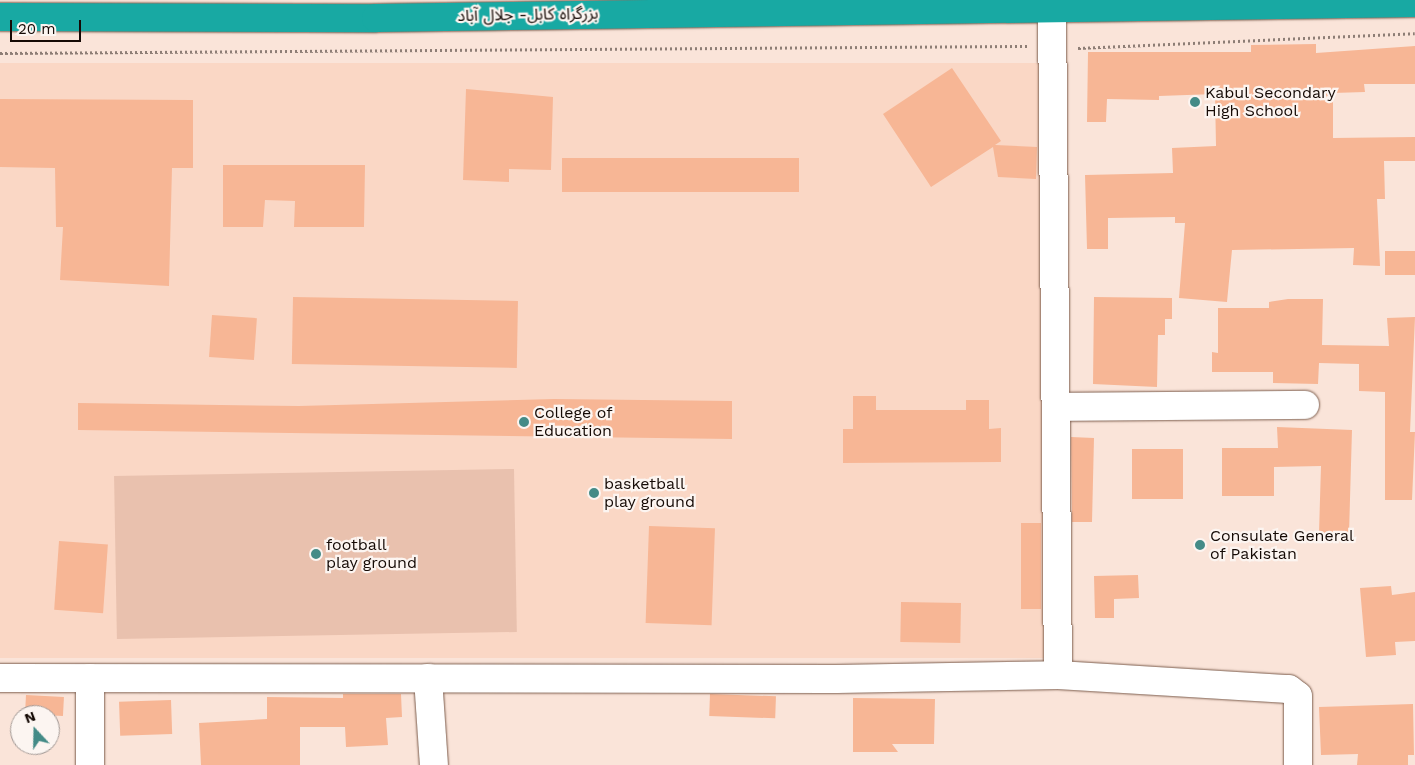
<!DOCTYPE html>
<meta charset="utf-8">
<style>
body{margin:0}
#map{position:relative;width:1415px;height:765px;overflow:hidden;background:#fae4d9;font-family:"Work Sans","Noto Sans Arabic",sans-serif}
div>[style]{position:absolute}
.built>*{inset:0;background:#fad7c5;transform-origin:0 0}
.green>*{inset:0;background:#e9c1ae;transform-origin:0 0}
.building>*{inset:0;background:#f7b695;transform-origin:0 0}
.path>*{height:3px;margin-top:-1.5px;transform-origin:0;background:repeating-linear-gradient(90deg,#8d7d75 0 2.5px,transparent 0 5px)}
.roads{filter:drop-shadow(0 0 1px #7d5e4e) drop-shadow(0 0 1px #7d5e4e)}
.minor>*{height:28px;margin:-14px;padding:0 14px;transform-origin:14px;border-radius:14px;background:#fff}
.highway>*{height:28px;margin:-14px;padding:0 14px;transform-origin:14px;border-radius:14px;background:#18a9a3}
.dots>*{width:14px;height:14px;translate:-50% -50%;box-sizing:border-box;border:2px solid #fcf5f1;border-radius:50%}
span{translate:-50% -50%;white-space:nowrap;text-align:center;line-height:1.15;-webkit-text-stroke:4.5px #fcf5f1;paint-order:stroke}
.street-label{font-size:16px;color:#150a05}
.poi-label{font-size:16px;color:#150a05}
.left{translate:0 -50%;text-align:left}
.north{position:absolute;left:10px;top:705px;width:50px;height:50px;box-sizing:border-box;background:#fcf5f1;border:1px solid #a09793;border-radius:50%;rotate:339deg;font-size:14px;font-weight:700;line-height:20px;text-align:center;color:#150a05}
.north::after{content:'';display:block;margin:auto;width:18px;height:22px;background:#448b87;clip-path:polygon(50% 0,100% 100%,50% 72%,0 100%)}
.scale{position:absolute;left:10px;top:20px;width:71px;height:22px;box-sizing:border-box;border:2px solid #150a05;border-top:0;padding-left:6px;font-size:15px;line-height:18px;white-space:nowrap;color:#150a05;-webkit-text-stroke:4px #fcf5f1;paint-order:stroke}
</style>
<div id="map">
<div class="built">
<i style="left:1047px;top:63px;width:595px;height:1047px;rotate:90deg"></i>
</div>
<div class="green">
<i style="left:514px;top:469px;width:163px;height:400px;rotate:89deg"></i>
</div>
<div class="building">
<i style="clip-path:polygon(1316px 44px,1316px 53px,1415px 46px,1415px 84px,1364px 84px,1365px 92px,1333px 93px,1333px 138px,1415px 137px,1415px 161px,1384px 161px,1385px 199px,1377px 199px,1380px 266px,1353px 265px,1354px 248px,1232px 250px,1227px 302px,1179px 298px,1185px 223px,1175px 223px,1175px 217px,1108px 218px,1108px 249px,1087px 249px,1085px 175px,1173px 173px,1172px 148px,1216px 146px,1215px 94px,1159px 96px,1159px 100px,1107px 99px,1106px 122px,1087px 122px,1088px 52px,1251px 52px,1251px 45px)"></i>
<i style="clip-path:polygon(952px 68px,1001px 141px,995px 145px,1037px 147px,1036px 179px,998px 177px,993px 147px,931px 187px,883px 114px)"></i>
<i style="clip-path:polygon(466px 89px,553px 97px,551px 170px,509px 169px,509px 182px,463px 180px)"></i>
<i style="clip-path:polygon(0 99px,193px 100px,193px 168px,172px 168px,169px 286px,60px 280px,63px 227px,56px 227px,55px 168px,0 167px)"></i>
<i style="left:799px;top:158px;width:34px;height:237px;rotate:90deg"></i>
<i style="clip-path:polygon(223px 165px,365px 165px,364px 227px,294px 227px,295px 201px,265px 200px,263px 227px,223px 227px)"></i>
<i style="left:1385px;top:251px;width:30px;height:24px"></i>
<i style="left:293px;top:297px;width:225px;height:67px;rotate:1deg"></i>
<i style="clip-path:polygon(1094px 297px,1172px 298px,1172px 319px,1165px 319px,1165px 335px,1158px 335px,1157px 387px,1093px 384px)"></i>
<i style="clip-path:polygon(1288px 299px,1323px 299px,1322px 345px,1389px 346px,1387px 318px,1415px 317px,1410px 432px,1415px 432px,1412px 500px,1385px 500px,1385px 392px,1359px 391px,1359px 364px,1319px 363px,1318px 384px,1273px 383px,1273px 372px,1212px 372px,1212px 352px,1218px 353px,1218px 308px,1269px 308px,1269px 302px)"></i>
<i style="left:212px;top:315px;width:45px;height:42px;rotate:4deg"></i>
<i style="clip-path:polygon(853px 396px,876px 396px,876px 410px,966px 410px,966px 400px,989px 400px,989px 429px,1001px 428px,1001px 462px,843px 463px,843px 429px,853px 429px)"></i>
<i style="clip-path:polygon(554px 399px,732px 401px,732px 439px,78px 430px,78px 403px,299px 406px)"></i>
<i style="clip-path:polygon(1277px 427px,1352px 430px,1349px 534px,1319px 533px,1321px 466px,1274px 467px,1274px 496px,1222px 496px,1222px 448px,1278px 448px)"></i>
<i style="clip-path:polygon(1071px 437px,1094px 438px,1092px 522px,1072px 522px)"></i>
<i style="left:1183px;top:449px;width:50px;height:51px;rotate:90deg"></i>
<i style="left:1021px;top:523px;width:20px;height:86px"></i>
<i style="left:649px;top:526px;width:66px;height:97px;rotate:2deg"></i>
<i style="left:59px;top:541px;width:49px;height:69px;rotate:4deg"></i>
<i style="clip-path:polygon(1138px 575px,1139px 598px,1114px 599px,1114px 618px,1095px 618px,1094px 576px)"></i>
<i style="clip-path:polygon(1391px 586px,1392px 595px,1415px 592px,1415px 641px,1395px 642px,1396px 655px,1366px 657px,1360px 588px)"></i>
<i style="left:901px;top:602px;width:60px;height:40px;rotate:1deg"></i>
<i style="clip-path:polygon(343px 694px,401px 694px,402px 717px,386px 718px,388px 745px,346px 747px,345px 727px,300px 727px,300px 765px,201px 765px,199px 723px,267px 719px,267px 697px,343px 698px)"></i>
<i style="left:710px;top:694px;width:66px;height:22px;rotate:2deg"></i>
<i style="left:26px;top:695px;width:38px;height:19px;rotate:3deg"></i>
<i style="clip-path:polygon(853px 698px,935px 699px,934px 744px,892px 744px,898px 752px,853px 752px)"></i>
<i style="left:171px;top:700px;width:34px;height:52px;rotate:88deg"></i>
<i style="clip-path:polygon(1413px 704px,1414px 755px,1408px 755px,1408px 765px,1357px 765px,1358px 754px,1321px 755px,1319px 707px)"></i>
</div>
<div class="path">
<i style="left:1078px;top:48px;width:337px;rotate:-2.5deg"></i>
<i style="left:0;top:53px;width:1027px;rotate:-0.39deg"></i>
</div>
<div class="roads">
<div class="minor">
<i style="left:1052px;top:6px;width:669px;rotate:89.49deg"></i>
<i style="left:1059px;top:407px;width:246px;rotate:-0.5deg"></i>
<i style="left:0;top:678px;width:836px;rotate:0.07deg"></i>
<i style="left:836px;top:679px;width:222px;rotate:-1deg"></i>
<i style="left:1058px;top:675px;width:231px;rotate:3.5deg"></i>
<i style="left:1289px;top:689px;width:11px;rotate:38deg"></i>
<i style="left:1298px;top:696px;width:69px;rotate:90deg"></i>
<i style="left:428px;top:678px;width:87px;rotate:86.1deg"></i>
<i style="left:90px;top:765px;width:87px;rotate:-90deg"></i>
</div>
<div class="highway">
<i style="left:0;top:17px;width:376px;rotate:0.2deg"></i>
<i style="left:376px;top:18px;width:1039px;rotate:-0.83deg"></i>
</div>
</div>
<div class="dots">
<i style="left:1195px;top:102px;background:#448b87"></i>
<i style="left:524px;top:422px;background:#448b87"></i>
<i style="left:594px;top:493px;background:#448b87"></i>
<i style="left:1200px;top:545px;background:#448b87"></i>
<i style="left:316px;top:554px;background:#448b87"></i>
</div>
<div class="street-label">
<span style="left:528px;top:15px;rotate:-1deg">بزرگراه کابل- جلال آباد</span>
</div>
<div class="poi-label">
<span class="left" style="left:1205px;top:102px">Kabul Secondary<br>High School</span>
<span class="left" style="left:534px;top:422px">College of<br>Education</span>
<span class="left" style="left:604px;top:493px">basketball<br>play ground</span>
<span class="left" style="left:1210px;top:545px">Consulate General<br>of Pakistan</span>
<span class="left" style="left:326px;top:554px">football<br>play ground</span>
</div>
<div class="north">N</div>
<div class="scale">20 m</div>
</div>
